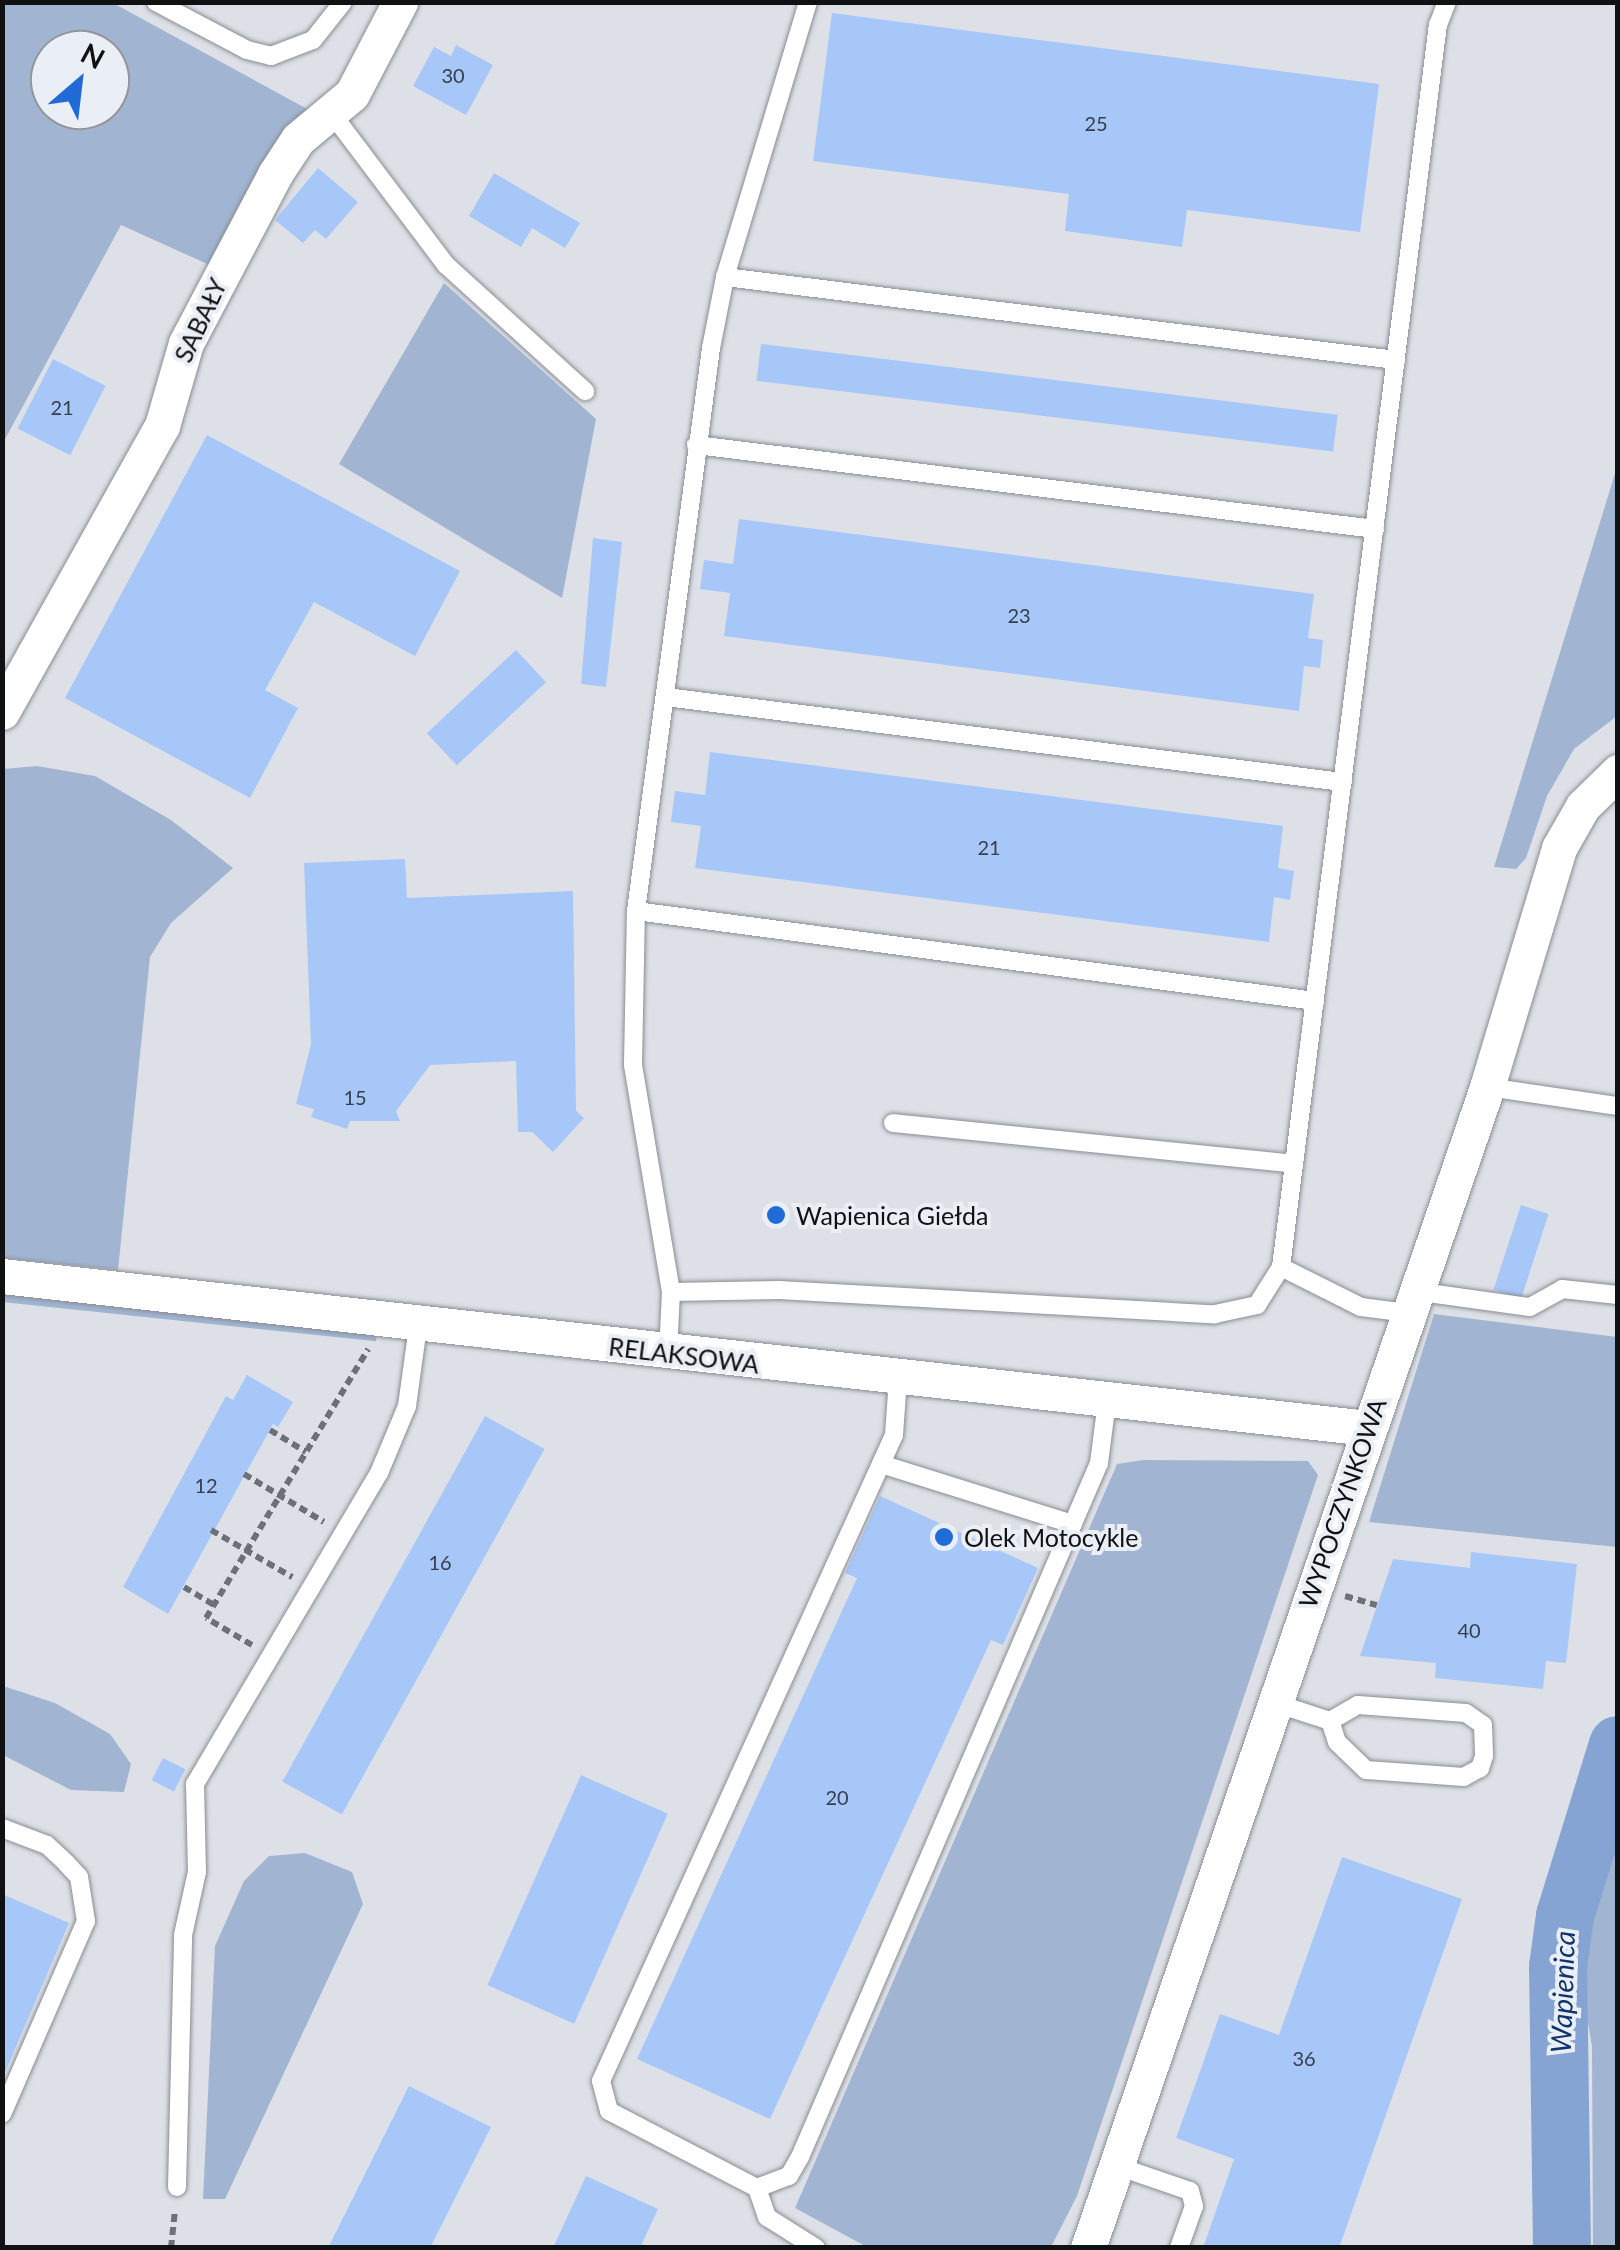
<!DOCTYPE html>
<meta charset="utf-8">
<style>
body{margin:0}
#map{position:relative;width:1620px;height:2250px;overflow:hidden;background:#dde1e7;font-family:Lato,sans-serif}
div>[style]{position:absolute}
.green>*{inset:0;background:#a1b5d3;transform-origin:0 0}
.river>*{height:58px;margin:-29px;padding:0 29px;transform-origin:29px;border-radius:29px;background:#86a4d3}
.building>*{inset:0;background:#a7c7f8;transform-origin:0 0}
.path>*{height:6px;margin-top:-3px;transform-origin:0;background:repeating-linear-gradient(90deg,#6d7074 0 8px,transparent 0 13px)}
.roads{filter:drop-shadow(0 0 2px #898d93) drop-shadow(0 0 2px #898d93)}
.service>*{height:18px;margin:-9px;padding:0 9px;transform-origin:9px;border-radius:9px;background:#fff}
.minor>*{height:35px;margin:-17.5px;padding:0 17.5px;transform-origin:17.5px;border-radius:17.5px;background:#fff}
.dots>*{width:28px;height:28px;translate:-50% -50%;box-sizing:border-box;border:5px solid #eaeef5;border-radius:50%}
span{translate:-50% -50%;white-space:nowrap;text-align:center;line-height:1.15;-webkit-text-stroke:8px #eaeef5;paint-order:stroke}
.number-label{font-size:20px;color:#353e4c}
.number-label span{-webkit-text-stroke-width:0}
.street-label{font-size:25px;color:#0f1113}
.poi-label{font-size:25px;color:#0f1113}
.left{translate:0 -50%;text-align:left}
.water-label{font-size:28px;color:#0e346c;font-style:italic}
.frame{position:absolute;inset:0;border:5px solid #0f1113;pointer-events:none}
.north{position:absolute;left:30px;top:30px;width:100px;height:100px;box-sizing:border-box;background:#eaeef5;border:2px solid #92969b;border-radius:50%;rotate:28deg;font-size:28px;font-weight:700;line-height:40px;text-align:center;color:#0f1113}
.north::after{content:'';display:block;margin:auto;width:35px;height:45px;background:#216bd6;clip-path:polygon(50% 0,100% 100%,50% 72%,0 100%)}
</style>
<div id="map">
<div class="green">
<i style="clip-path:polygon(evenodd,3px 3px,113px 3px,309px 110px,214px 267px,121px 225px,3px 443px,3px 3px,50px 50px,110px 50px,110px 110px,50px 110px,50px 50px)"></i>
<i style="clip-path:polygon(444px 283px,596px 419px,562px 598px,339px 464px)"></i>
<i style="clip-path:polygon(1617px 467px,1617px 716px,1574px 749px,1547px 796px,1526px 858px,1516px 869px,1494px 867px)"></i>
<i style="clip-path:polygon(37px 766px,95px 776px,171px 820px,233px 868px,171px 923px,150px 957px,118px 1270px,3px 1258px,3px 769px)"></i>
<i style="left:3px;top:1293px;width:376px;height:9px;rotate:6deg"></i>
<i style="clip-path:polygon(1434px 1314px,1617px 1337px,1617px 1547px,1369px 1522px)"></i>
<i style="clip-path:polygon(1143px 1460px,1308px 1461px,1318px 1475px,1077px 2196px,1051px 2247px,867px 2247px,795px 2208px,1117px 1464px)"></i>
<i style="clip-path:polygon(3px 1686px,55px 1703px,110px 1734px,131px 1764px,124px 1792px,71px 1790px,3px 1755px)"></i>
<i style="clip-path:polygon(1617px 1770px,1617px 2247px,1593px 2247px,1592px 2046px,1573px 1938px)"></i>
<i style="clip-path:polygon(305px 1853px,352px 1872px,363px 1904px,225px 2199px,203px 2199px,215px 1946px,244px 1881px,269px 1856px)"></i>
</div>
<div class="river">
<i style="left:1562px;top:2248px;width:281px;rotate:-90.8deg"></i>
<i style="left:1558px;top:1967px;width:51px;rotate:-82.2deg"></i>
<i style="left:1565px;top:1916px;width:179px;rotate:-72.8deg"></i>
</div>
<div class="building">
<i style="clip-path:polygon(832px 13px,1379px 84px,1360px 232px,1187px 210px,1182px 247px,1065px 231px,1069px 194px,813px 161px)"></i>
<i style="clip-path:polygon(456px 45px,493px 65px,466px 115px,413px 86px,434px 47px,451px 56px)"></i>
<i style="clip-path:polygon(318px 168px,358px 202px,326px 239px,315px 230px,303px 243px,275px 220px)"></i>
<i style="clip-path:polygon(494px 173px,580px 223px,565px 248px,532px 228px,521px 247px,469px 216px)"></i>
<i style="left:761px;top:344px;width:581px;height:37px;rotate:7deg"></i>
<i style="left:53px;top:359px;width:59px;height:78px;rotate:27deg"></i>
<i style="clip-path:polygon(207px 435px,460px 571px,415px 656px,314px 602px,265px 690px,298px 708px,250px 798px,65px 698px)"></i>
<i style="clip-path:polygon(739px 519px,1314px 594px,1308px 638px,1323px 640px,1320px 668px,1304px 666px,1299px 711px,724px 636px,730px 593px,700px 589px,704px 560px,733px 564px)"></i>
<i style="clip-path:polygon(593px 538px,622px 542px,606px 687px,581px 684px)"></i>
<i style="left:516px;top:650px;width:44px;height:122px;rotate:47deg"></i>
<i style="clip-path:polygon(710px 752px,1283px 826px,1278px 868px,1294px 871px,1290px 900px,1274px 897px,1269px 942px,695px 868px,701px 826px,671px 822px,675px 791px,705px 795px)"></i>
<i style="clip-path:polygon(405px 859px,407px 898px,573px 891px,576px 1111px,584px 1118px,553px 1152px,532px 1132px,518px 1132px,516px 1061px,430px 1065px,396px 1111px,400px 1121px,350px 1121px,347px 1129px,311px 1117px,314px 1109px,296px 1104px,311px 1044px,304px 863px)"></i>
<i style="left:1521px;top:1205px;width:29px;height:89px;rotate:18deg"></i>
<i style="clip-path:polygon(247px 1375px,293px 1402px,278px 1427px,273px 1424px,168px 1614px,123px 1587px,226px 1396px,233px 1400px)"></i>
<i style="left:485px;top:1416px;width:68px;height:418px;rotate:29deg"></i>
<i style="clip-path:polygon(880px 1496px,1038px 1568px,1003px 1645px,991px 1640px,770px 2119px,637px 2059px,857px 1578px,845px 1573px)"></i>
<i style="clip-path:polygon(1471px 1552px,1577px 1564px,1566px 1663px,1546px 1661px,1543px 1689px,1435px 1678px,1436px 1663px,1360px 1656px,1393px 1559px,1470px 1568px)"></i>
<i style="left:163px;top:1758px;width:25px;height:25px;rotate:27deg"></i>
<i style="left:581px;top:1775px;width:95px;height:230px;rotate:24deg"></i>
<i style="clip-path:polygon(1342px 1857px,1462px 1899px,1339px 2248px,1203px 2248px,1234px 2159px,1176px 2138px,1202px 2066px,1220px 2014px,1279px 2035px)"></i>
<i style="clip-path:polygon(2px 1894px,69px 1923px,2px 2079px)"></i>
<i style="clip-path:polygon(409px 2086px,491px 2127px,430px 2248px,328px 2248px)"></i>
<i style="clip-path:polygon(586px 2176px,658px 2209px,640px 2248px,553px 2248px)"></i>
</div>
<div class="path">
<i style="left:270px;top:1430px;width:42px;rotate:31.4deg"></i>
<i style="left:244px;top:1474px;width:93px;rotate:31deg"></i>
<i style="left:211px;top:1530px;width:94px;rotate:30.1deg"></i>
<i style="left:184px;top:1587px;width:35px;rotate:31deg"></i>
<i style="left:1345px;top:1596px;width:33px;rotate:16deg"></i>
<i style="left:252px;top:1645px;width:53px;rotate:-149.6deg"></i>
<i style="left:206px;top:1618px;width:314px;rotate:-58.9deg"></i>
<i style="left:171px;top:2248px;width:39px;rotate:-84deg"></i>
</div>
<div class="roads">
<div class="service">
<i style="left:156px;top:2px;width:103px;rotate:27.8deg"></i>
<i style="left:247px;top:50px;width:25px;rotate:14deg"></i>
<i style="left:271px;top:56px;width:45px;rotate:-20.9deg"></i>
<i style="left:313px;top:40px;width:48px;rotate:-51.7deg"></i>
<i style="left:333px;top:115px;width:188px;rotate:53deg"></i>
<i style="left:446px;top:265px;width:188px;rotate:42.2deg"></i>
<i style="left:725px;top:277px;width:676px;rotate:7.05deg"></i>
<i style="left:696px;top:445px;width:684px;rotate:7.05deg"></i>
<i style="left:666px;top:697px;width:682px;rotate:7.16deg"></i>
<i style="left:636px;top:911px;width:685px;rotate:7.55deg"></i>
<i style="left:1487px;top:1087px;width:132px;rotate:8.3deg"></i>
<i style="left:893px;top:1123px;width:403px;rotate:5.8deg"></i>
<i style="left:1281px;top:1267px;width:89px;rotate:26.6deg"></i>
<i style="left:1361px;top:1307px;width:46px;rotate:7.4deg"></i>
<i style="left:1414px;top:1291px;width:117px;rotate:7.9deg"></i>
<i style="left:1530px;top:1307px;width:37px;rotate:-29deg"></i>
<i style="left:1562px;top:1289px;width:56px;rotate:6.1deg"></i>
<i style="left:671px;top:1292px;width:108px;rotate:-1.1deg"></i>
<i style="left:779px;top:1290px;width:437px;rotate:3.2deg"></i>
<i style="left:1215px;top:1314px;width:43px;rotate:-12.1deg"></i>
<i style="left:1257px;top:1305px;width:45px;rotate:-57.7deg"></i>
<i style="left:1281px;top:1267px;width:1252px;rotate:-82.8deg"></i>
<i style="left:1438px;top:25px;width:25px;rotate:-69deg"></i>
<i style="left:668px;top:1353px;width:61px;rotate:-87.2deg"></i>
<i style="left:671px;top:1292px;width:231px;rotate:-99.5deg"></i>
<i style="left:633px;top:1064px;width:153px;rotate:-88.9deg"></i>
<i style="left:636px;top:911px;width:568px;rotate:-82.41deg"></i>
<i style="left:711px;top:348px;width:72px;rotate:-78.8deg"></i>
<i style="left:725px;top:277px;width:287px;rotate:-73.2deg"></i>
<i style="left:898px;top:1379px;width:56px;rotate:94.1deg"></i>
<i style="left:894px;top:1435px;width:709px;rotate:114.4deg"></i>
<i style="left:601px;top:2081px;width:31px;rotate:75deg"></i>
<i style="left:609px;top:2111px;width:167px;rotate:27.5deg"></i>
<i style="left:757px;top:2188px;width:34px;rotate:-21deg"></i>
<i style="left:789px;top:2176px;width:22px;rotate:-60deg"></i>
<i style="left:800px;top:2157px;width:756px;rotate:-66.69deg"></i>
<i style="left:1099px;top:1463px;width:63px;rotate:-82.6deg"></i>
<i style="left:881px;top:1464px;width:201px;rotate:17.4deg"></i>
<i style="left:1275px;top:1703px;width:58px;rotate:18.1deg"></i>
<i style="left:1330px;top:1721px;width:32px;rotate:-30deg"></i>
<i style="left:1358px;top:1705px;width:108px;rotate:4.2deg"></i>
<i style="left:1466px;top:1713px;width:21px;rotate:35deg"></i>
<i style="left:1483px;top:1725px;width:31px;rotate:88deg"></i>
<i style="left:1484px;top:1756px;width:13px;rotate:108deg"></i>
<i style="left:1480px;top:1768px;width:18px;rotate:151deg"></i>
<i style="left:1464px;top:1777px;width:98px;rotate:-175.9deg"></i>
<i style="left:1366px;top:1770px;width:40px;rotate:-136deg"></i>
<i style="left:1337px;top:1742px;width:22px;rotate:-108deg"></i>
<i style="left:2px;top:1828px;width:48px;rotate:20.7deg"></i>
<i style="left:47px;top:1845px;width:26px;rotate:43deg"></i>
<i style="left:66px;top:1863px;width:19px;rotate:47deg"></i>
<i style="left:79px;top:1877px;width:45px;rotate:81deg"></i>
<i style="left:86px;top:1921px;width:210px;rotate:113.5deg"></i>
<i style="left:1117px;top:2166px;width:77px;rotate:18.9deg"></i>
<i style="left:1190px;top:2191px;width:16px;rotate:75deg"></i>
<i style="left:1194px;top:2206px;width:45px;rotate:109.7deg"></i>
<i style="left:177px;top:2187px;width:252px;rotate:-88.6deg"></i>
<i style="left:183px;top:1935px;width:65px;rotate:-77.5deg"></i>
<i style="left:197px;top:1872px;width:88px;rotate:-91.3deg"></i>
<i style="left:195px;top:1784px;width:361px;rotate:-59.4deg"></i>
<i style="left:379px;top:1473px;width:73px;rotate:-67.3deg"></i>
<i style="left:407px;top:1406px;width:87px;rotate:-82.1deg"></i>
<i style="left:757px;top:2188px;width:31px;rotate:71deg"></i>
<i style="left:767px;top:2217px;width:58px;rotate:32.3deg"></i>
</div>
<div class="minor">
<i style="left:2px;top:712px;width:328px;rotate:-60.8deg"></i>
<i style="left:162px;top:426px;width:86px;rotate:-73.9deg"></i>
<i style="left:186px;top:343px;width:191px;rotate:-62.2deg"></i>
<i style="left:275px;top:174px;width:42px;rotate:-56.7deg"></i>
<i style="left:298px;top:139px;width:70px;rotate:-39.8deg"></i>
<i style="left:352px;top:94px;width:104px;rotate:-62.4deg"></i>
<i style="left:2px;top:1276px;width:1373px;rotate:6.35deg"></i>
<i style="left:1088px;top:2248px;width:1228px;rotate:-71.03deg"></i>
<i style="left:1487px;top:1087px;width:250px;rotate:-73.2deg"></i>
<i style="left:1559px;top:848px;width:48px;rotate:-60.3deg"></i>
<i style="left:1583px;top:806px;width:49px;rotate:-44.2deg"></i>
</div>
</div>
<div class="dots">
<i style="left:776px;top:1215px;background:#216bd6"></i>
<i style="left:944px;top:1537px;background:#216bd6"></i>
</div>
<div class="number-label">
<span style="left:453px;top:75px">30</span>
<span style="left:1096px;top:123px">25</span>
<span style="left:62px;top:407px">21</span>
<span style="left:1019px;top:615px">23</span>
<span style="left:989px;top:847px">21</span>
<span style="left:355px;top:1097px">15</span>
<span style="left:206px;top:1485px">12</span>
<span style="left:440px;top:1562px">16</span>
<span style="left:1469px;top:1630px">40</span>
<span style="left:837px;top:1797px">20</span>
<span style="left:1304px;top:2058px">36</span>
</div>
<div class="street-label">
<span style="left:200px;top:320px;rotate:-65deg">SABAŁY</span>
<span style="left:684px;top:1355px;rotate:7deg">RELAKSOWA</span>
<span style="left:1342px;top:1503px;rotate:-71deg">WYPOCZYNKOWA</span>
</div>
<div class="poi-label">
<span class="left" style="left:796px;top:1215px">Wapienica Giełda</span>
<span class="left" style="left:964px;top:1537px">Olek Motocykle</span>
</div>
<div class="water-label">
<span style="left:1562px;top:1992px;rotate:-88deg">Wapienica</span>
</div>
<div class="frame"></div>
<div class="north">N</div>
</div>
